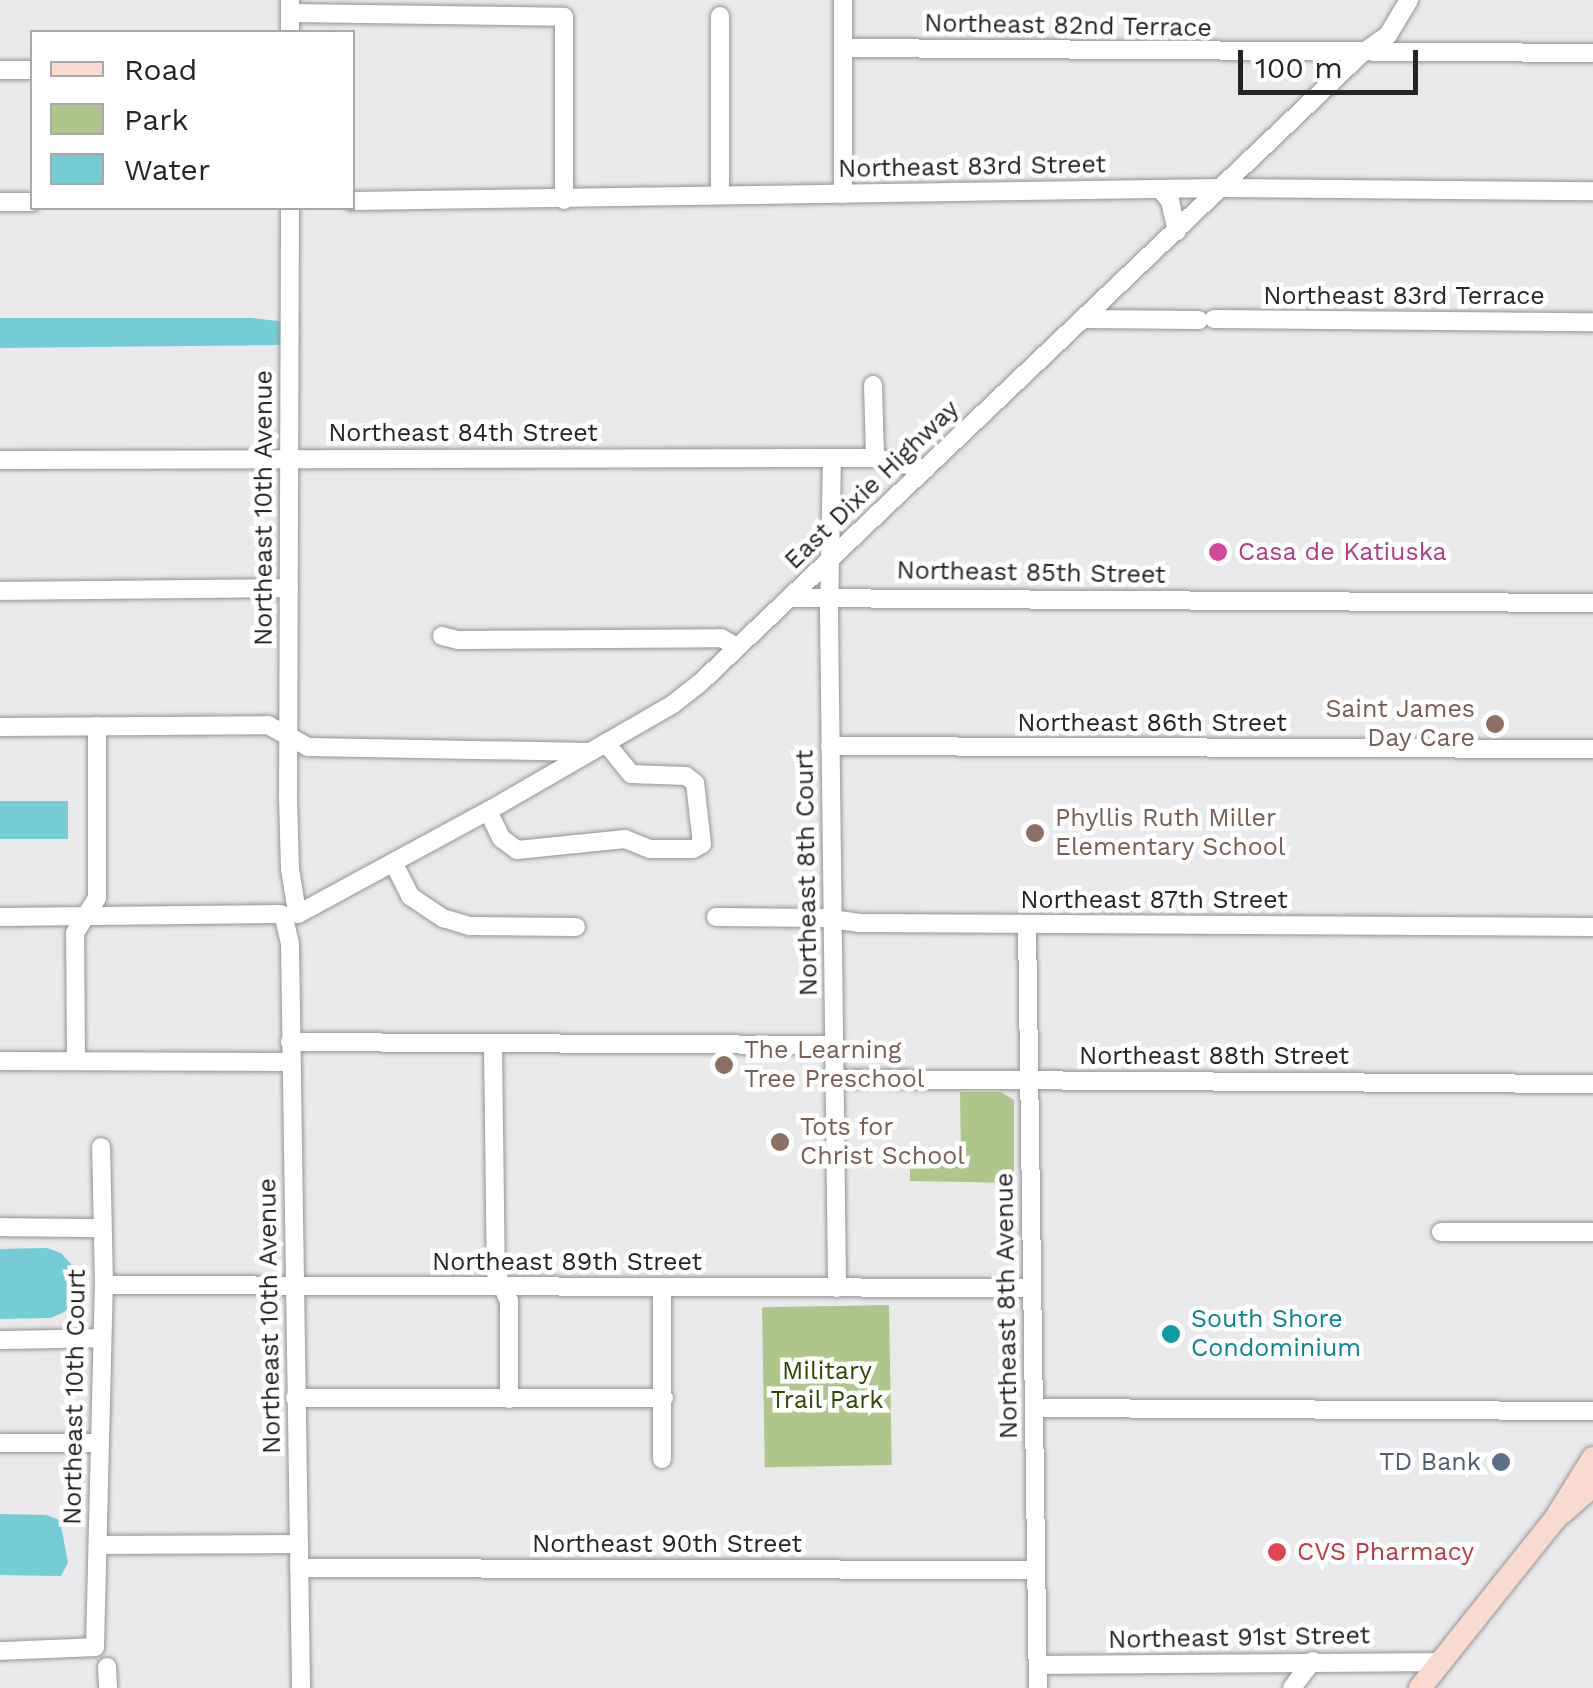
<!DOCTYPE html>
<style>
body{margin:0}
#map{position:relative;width:1593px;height:1688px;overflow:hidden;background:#e9e9ec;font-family:"Work Sans",sans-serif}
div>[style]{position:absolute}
.green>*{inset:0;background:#afc68a;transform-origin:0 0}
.water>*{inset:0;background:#74ccd5;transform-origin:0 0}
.roads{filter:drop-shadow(0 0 2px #939395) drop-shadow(0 0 2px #939395)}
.minor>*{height:18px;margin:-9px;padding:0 9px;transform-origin:9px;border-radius:9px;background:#fff}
.major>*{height:22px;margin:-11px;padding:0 11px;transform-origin:11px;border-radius:11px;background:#fadacf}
.dots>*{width:28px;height:28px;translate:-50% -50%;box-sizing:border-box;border:5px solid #fff;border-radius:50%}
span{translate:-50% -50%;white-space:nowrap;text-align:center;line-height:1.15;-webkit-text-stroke:9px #fff;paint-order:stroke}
.street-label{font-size:25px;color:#252526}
.hotel-label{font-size:25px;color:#b23c85}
.left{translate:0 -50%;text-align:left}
.education-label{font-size:25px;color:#785e54}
.right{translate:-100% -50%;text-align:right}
.culture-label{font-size:25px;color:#0d838f}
.park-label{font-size:25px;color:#334700}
.service-label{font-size:25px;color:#4e5e75}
.health-label{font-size:25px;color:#be3a42}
.legend{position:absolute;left:30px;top:30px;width:325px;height:180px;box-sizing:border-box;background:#fff;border:2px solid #a8a8a8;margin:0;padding:12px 18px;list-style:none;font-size:30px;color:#252526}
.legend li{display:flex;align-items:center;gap:20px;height:50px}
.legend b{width:50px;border:2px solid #a8a8a8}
.scale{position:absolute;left:1238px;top:50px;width:180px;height:45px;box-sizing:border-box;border:5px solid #252526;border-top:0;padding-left:12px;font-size:30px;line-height:35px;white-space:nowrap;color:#252526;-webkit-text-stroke:8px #fff;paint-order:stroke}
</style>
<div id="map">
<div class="green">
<i style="clip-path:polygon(960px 1092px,1001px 1092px,1014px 1100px,1014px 1183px,910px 1181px,910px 1156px,961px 1156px)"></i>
<i style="left:889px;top:1305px;width:160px;height:127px;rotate:89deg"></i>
</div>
<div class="water">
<i style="clip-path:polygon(0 318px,252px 318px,286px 322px,286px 340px,280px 345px,0 348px)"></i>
<i style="left:0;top:801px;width:68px;height:38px"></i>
<i style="clip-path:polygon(47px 1248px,61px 1253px,78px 1272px,75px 1298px,66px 1311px,51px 1318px,0 1319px,0 1249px)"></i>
<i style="clip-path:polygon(0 1514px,46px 1515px,60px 1520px,68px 1563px,61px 1576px,0 1575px)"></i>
</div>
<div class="roads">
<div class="minor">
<i style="left:843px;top:0;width:194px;rotate:90deg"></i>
<i style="left:290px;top:13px;width:274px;rotate:0.8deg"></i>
<i style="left:564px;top:17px;width:183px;rotate:90deg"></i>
<i style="left:290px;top:32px;width:32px;rotate:-90deg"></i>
<i style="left:843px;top:48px;width:750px;rotate:0.38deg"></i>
<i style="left:0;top:70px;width:32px"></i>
<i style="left:1160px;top:189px;width:16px;rotate:50deg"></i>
<i style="left:1170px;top:201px;width:31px;rotate:77deg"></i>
<i style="left:720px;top:193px;width:177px;rotate:-90deg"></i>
<i style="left:352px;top:201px;width:870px;rotate:-0.86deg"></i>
<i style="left:1222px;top:188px;width:371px;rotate:0.5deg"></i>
<i style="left:0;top:202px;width:32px"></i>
<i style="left:290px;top:208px;width:590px;rotate:90.19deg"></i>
<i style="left:288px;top:798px;width:71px;rotate:88.4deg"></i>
<i style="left:290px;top:869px;width:44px;rotate:80.8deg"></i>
<i style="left:1084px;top:319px;width:115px;rotate:0.5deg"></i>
<i style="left:1214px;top:319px;width:379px;rotate:0.5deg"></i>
<i style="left:873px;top:385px;width:73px;rotate:88.4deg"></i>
<i style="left:832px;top:458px;width:152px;rotate:91.1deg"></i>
<i style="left:829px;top:610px;width:678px;rotate:89.32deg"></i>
<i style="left:0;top:460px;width:832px;rotate:-0.14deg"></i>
<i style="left:832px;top:458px;width:43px"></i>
<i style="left:875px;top:458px;width:52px;rotate:12.2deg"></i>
<i style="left:0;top:591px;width:289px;rotate:-0.6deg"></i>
<i style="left:790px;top:598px;width:803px;rotate:0.36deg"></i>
<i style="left:442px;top:636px;width:16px;rotate:14deg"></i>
<i style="left:458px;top:640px;width:263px;rotate:-0.4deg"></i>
<i style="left:721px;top:638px;width:18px;rotate:29deg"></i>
<i style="left:0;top:727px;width:268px;rotate:-0.4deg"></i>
<i style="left:268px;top:725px;width:46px;rotate:28.8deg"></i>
<i style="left:308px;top:747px;width:281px;rotate:1deg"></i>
<i style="left:830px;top:746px;width:763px;rotate:0.23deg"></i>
<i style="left:488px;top:811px;width:30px;rotate:64deg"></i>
<i style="left:501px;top:838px;width:20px;rotate:37deg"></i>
<i style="left:517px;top:850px;width:109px;rotate:-5.8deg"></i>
<i style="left:625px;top:839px;width:27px;rotate:22deg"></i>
<i style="left:650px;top:849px;width:43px"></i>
<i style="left:693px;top:849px;width:10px;rotate:-29deg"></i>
<i style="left:702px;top:844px;width:61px;rotate:-96.5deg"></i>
<i style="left:695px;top:783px;width:11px;rotate:-142deg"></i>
<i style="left:686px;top:776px;width:55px;rotate:-177.9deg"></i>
<i style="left:631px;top:774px;width:40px;rotate:-129deg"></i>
<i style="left:394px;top:864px;width:36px;rotate:63deg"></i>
<i style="left:410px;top:896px;width:40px;rotate:34deg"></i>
<i style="left:443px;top:918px;width:28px;rotate:17deg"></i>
<i style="left:470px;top:926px;width:106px;rotate:0.5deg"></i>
<i style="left:298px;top:914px;width:216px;rotate:-28.5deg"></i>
<i style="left:488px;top:811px;width:214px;rotate:-30deg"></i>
<i style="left:673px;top:704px;width:34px;rotate:-38deg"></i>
<i style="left:700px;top:683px;width:912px;rotate:-43.58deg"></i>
<i style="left:1361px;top:54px;width:33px;rotate:-35deg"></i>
<i style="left:1388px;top:35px;width:41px;rotate:-59deg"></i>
<i style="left:0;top:917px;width:281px;rotate:-0.6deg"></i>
<i style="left:716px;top:917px;width:108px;rotate:0.5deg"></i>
<i style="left:824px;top:918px;width:36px;rotate:8deg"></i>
<i style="left:860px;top:923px;width:733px;rotate:0.31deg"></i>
<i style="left:285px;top:922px;width:23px;rotate:77deg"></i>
<i style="left:290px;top:944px;width:744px;rotate:89.15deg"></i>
<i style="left:1027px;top:924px;width:764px;rotate:89.18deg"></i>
<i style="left:290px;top:1042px;width:545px;rotate:0.32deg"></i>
<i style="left:493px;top:1043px;width:230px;rotate:89.3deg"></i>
<i style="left:496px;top:1273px;width:31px;rotate:65deg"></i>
<i style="left:509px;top:1301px;width:98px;rotate:90deg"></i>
<i style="left:0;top:1061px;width:290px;rotate:0.2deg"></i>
<i style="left:76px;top:1061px;width:128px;rotate:-90.4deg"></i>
<i style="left:75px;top:933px;width:41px;rotate:-57.8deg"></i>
<i style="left:97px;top:898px;width:172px;rotate:-90deg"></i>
<i style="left:836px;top:1079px;width:757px;rotate:0.38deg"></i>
<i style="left:0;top:1227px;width:100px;rotate:0.6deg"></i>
<i style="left:1441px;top:1232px;width:152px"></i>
<i style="left:104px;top:1285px;width:927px;rotate:0.19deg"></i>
<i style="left:0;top:1340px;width:100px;rotate:-1.1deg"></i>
<i style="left:295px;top:1398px;width:369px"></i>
<i style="left:1035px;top:1408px;width:558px;rotate:0.31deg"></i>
<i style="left:0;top:1443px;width:99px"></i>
<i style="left:662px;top:1459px;width:171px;rotate:-90deg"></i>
<i style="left:98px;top:1545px;width:201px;rotate:-0.3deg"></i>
<i style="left:299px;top:1568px;width:736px;rotate:0.16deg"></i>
<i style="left:0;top:1651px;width:95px;rotate:-2.4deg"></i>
<i style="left:95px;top:1647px;width:362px;rotate:-88.6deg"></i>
<i style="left:104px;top:1285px;width:138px;rotate:-91.2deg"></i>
<i style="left:1038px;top:1665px;width:403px;rotate:-0.4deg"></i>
<i style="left:107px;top:1667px;width:21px;rotate:87deg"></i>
<i style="left:1292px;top:1688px;width:34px;rotate:-53deg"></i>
</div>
<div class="major">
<i style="left:1562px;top:1513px;width:41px;rotate:-41.1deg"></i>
<i style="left:1420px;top:1688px;width:216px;rotate:-51.4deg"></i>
<i style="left:1555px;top:1519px;width:72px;rotate:-58.1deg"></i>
</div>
</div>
<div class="dots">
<i style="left:1218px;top:552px;background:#d1479c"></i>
<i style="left:1495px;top:724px;background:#8d6e63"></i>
<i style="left:1035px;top:833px;background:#8d6e63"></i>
<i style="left:724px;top:1065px;background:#8d6e63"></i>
<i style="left:780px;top:1142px;background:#8d6e63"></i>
<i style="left:1171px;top:1334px;background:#0f9aa8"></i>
<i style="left:1501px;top:1462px;background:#5c6f8a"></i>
<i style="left:1277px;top:1552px;background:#e0444e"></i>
</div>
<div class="street-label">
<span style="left:1068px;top:26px;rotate:1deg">Northeast 82nd Terrace</span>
<span style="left:972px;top:167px;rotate:-1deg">Northeast 83rd Street</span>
<span style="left:1404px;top:296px">Northeast 83rd Terrace</span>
<span style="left:463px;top:433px">Northeast 84th Street</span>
<span style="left:872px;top:485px;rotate:-44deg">East Dixie Highway</span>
<span style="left:264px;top:508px;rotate:-90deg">Northeast 10th Avenue</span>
<span style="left:1031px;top:573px;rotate:1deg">Northeast 85th Street</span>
<span style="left:1152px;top:723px">Northeast 86th Street</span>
<span style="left:807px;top:873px;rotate:-91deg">Northeast 8th Court</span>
<span style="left:1154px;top:900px">Northeast 87th Street</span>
<span style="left:1214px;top:1056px">Northeast 88th Street</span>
<span style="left:567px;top:1262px">Northeast 89th Street</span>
<span style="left:1007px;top:1306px;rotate:-91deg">Northeast 8th Avenue</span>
<span style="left:270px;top:1316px;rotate:-91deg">Northeast 10th Avenue</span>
<span style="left:75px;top:1397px;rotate:-89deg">Northeast 10th Court</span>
<span style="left:667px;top:1544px">Northeast 90th Street</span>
<span style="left:1239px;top:1638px;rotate:-1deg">Northeast 91st Street</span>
</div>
<div class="hotel-label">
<span class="left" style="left:1238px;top:552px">Casa de Katiuska</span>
</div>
<div class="education-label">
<span class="right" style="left:1475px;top:724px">Saint James<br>Day Care</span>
<span class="left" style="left:1055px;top:833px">Phyllis Ruth Miller<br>Elementary School</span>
<span class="left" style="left:744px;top:1065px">The Learning<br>Tree Preschool</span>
<span class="left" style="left:800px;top:1142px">Tots for<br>Christ School</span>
</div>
<div class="culture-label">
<span class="left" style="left:1191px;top:1334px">South Shore<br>Condominium</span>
</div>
<div class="park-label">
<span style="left:827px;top:1386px">Military<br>Trail Park</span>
</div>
<div class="service-label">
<span class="right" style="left:1481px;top:1462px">TD Bank</span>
</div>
<div class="health-label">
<span class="left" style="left:1297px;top:1552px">CVS Pharmacy</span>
</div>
<ul class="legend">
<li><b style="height:12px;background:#fadacf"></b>Road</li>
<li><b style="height:28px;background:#afc68a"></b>Park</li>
<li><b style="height:28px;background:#74ccd5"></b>Water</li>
</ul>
<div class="scale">100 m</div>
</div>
